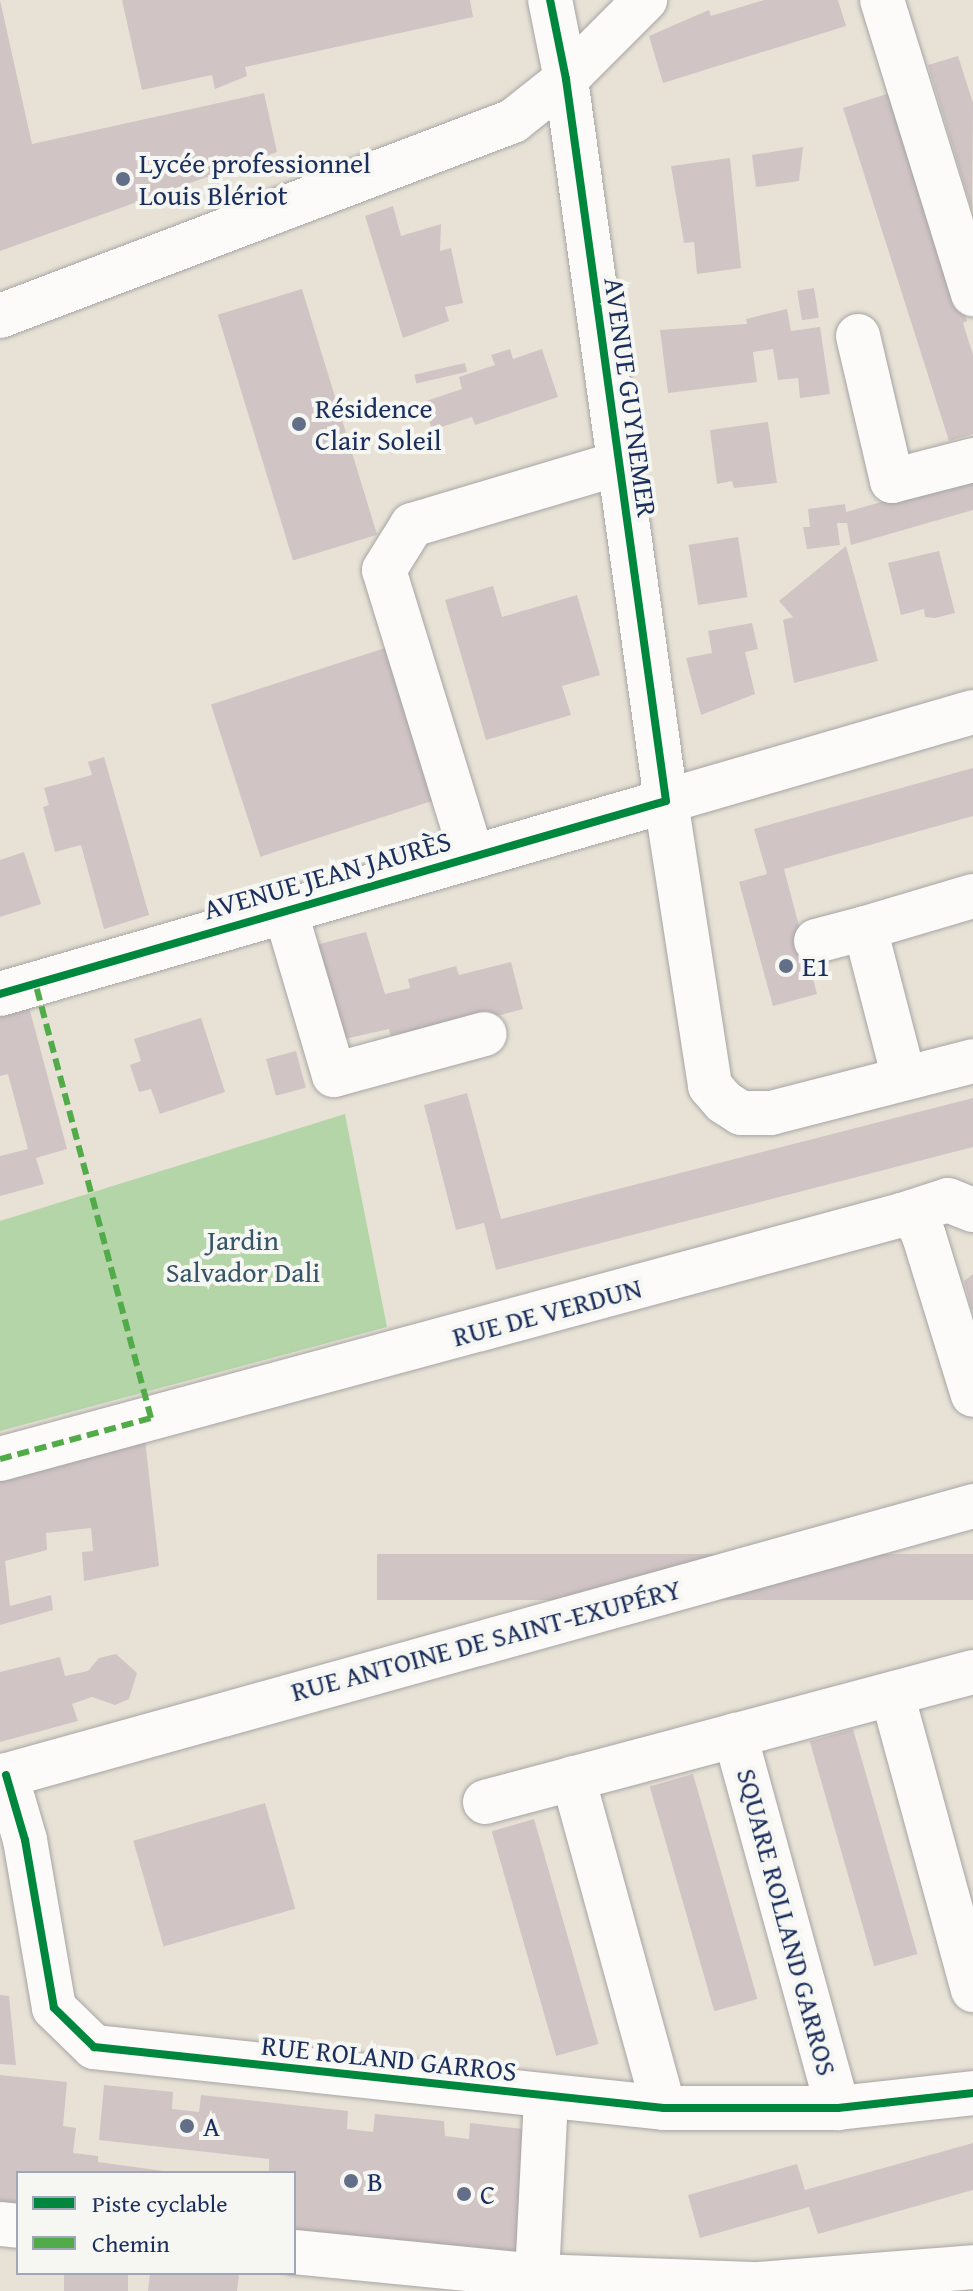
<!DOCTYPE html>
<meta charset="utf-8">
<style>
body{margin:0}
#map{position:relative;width:973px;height:2291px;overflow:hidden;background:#e8e2d6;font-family:"Gentium Book Plus",serif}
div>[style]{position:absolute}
.green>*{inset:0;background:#b3d5a8}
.building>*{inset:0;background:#d1c4c5;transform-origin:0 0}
.roads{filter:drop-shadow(0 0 2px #a6a5a4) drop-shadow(0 0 2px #a6a5a4)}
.minor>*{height:44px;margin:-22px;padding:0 22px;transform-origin:22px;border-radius:22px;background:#fcfbf9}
.major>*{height:44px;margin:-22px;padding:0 22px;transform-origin:22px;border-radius:22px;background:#fcfbf9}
.quiet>*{height:6px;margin-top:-3px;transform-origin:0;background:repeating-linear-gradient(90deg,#52ab49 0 12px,transparent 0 18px)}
.cycleway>*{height:8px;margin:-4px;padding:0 4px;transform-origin:4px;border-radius:4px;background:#00873e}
.dots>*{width:22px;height:22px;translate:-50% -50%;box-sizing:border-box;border:4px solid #f6f6f2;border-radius:50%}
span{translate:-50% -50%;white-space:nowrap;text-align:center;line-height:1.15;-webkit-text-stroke:8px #f6f6f2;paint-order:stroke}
.poi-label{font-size:28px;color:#1b2f5e}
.left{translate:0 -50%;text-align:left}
.street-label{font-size:28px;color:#1b2f5e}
.park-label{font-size:28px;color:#365667}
.legend{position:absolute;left:16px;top:2171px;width:280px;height:104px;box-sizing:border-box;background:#f6f6f2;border:2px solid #9ea6b7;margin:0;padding:10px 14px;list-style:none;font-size:24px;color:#1b2f5e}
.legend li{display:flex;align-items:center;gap:16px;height:40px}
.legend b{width:40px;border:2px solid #9ea6b7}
</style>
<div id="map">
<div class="green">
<i style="clip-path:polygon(345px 1114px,387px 1327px,0 1431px,0 1221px)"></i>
</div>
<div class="building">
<i style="clip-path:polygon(0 0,32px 144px,264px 93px,277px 152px,0 251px)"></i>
<i style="clip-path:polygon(122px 0,470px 0,473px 17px,245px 67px,247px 76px,215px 89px,212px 75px,142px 90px)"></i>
<i style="clip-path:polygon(764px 0,838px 0,846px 26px,663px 83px,649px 36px,709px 10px,711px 16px)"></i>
<i style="clip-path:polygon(958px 56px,973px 103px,972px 210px,928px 65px)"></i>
<i style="clip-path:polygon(890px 93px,967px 321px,963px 323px,973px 355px,973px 434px,949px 441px,843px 108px)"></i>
<i style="clip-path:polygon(803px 147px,799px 181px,756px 187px,752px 155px)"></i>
<i style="clip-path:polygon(730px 158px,741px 268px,697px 274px,694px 242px,684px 243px,671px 166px)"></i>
<i style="clip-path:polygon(393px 206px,401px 236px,441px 224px,440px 251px,451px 248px,463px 303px,445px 307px,449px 321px,403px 338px,365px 216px)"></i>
<i style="left:814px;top:288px;width:30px;height:17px;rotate:81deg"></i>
<i style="left:302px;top:289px;width:257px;height:88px;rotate:73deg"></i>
<i style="clip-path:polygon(787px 309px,791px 331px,820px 327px,830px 394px,800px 398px,798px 378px,778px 380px,773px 349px,753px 352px,757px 382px,668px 393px,660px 330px,747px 324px,746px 319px)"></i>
<i style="clip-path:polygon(510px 349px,513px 359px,542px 349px,558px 397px,475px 425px,472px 417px,432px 430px,423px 402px,462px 389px,459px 377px,495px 365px,491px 355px)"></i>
<i style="left:465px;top:363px;width:9px;height:52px;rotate:77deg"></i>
<i style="clip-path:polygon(768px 422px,777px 483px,734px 488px,732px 481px,717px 484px,710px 430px)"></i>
<i style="clip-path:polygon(973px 476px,973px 510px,851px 545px,847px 523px,837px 523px,840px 545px,807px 549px,803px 527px,810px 527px,808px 509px,845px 504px,846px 512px)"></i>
<i style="left:738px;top:537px;width:61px;height:50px;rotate:81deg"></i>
<i style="clip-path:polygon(846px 546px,878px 661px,794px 683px,783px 620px,793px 617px,779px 601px)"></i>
<i style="clip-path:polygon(939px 551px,955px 613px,935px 618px,925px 617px,924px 609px,901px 615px,888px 563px)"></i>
<i style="clip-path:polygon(493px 586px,502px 617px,577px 595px,600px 675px,562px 686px,571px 715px,486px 740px,445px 600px)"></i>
<i style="clip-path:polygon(752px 623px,758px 649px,745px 652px,755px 694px,701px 715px,686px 658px,712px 653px,708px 631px)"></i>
<i style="left:385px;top:648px;width:160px;height:183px;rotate:72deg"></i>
<i style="clip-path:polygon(104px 757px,149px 915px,104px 929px,81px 845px,55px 852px,43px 807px,49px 805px,44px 788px,92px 775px,88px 762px)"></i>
<i style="clip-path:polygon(973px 768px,973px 816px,784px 869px,817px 994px,773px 1006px,739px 882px,767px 874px,754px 829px)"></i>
<i style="clip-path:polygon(24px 852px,41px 904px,0 917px,0 860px)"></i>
<i style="clip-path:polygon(366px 932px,385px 994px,410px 988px,408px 979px,456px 966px,459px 975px,511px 962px,523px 1009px,393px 1043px,389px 1029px,340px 1040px,312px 946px)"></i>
<i style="clip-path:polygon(29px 1007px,67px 1149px,36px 1158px,44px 1184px,0 1196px,0 1156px,28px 1149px,8px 1074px,0 1076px,0 1016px)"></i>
<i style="clip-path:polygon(201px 1018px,225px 1092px,160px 1114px,151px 1089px,139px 1092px,130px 1065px,141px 1061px,134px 1039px)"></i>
<i style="left:296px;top:1051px;width:38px;height:31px;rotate:75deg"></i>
<i style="clip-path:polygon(467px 1093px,501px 1219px,973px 1098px,973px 1147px,496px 1270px,484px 1223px,456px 1230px,424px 1105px)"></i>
<i style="clip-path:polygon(973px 1274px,973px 1309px,972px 1310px,964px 1281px)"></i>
<i style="clip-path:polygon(145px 1439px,159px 1566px,84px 1581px,82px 1552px,93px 1551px,91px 1528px,46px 1533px,47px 1550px,5px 1561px,10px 1606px,51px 1595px,53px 1610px,0 1625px,0 1472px)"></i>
<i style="left:973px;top:1554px;width:46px;height:596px;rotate:90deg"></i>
<i style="clip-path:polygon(116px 1654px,137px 1673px,129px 1699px,115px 1705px,92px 1697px,72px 1704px,78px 1721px,0 1742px,0 1672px,60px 1657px,65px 1676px,88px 1671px,99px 1658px)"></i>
<i style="left:853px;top:1729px;width:234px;height:45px;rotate:74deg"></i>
<i style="left:693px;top:1774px;width:234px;height:45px;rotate:74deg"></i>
<i style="left:265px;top:1803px;width:110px;height:137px;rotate:74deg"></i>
<i style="left:534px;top:1819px;width:234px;height:44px;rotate:74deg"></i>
<i style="clip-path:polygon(0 1995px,9px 1996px,16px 2065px,0 2064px)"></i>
<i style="clip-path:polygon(0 2075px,67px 2082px,63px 2126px,76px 2128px,73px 2153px,98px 2156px,98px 2162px,178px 2173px,18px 2173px,18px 2215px,0 2213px)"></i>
<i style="clip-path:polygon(104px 2085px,173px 2092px,172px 2109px,199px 2112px,201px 2095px,348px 2111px,347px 2129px,373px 2132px,375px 2114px,444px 2121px,445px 2136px,469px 2139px,470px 2123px,523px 2129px,516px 2259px,294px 2243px,294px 2173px,269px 2173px,269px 2159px,99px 2140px)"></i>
<i style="clip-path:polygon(973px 2143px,973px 2190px,818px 2234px,809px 2207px,700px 2238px,688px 2195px,797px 2164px,805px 2190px)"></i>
<i style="left:64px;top:2273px;width:64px;height:18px"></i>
<i style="clip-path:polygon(150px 2273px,232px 2273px,239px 2275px,237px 2291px,148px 2291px)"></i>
</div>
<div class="roads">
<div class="minor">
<i style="left:882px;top:0;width:308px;rotate:72.8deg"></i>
<i style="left:0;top:316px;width:549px;rotate:-20.81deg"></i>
<i style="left:513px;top:121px;width:68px;rotate:-38.4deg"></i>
<i style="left:566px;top:79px;width:112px;rotate:-45deg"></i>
<i style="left:858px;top:336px;width:149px;rotate:76.8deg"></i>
<i style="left:892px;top:481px;width:84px;rotate:-14.5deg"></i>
<i style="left:472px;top:856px;width:299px;rotate:-107.1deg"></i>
<i style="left:384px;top:570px;width:53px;rotate:-58.1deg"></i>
<i style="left:412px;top:525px;width:214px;rotate:-16.6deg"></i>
<i style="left:285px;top:910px;width:172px;rotate:73.5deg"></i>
<i style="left:334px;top:1075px;width:156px;rotate:-15.2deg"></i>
<i style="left:816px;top:941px;width:51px;rotate:-14.9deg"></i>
<i style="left:0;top:994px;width:693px;rotate:-16.16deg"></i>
<i style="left:666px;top:801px;width:729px;rotate:-97.89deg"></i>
<i style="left:566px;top:79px;width:81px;rotate:-101.4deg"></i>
<i style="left:904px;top:1078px;width:155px;rotate:-104.6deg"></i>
<i style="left:865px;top:928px;width:113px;rotate:-16.5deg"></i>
<i style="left:902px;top:1215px;width:48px;rotate:-18.1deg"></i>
<i style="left:948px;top:1200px;width:27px;rotate:22deg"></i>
<i style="left:0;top:1459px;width:934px;rotate:-15.14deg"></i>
<i style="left:902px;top:1215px;width:17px;rotate:24deg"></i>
<i style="left:918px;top:1222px;width:15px;rotate:67deg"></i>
<i style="left:924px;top:1236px;width:166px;rotate:72.9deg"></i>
<i style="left:892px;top:1694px;width:307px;rotate:74.7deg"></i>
<i style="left:735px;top:1735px;width:387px;rotate:74.6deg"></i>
<i style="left:6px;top:1775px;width:68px;rotate:73.7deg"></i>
<i style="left:25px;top:1840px;width:170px;rotate:80.2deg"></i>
<i style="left:54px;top:2008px;width:56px;rotate:44.3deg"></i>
<i style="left:94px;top:2047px;width:573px;rotate:6.11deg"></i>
<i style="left:664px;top:2108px;width:174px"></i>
<i style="left:838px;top:2108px;width:136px;rotate:-6.3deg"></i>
<i style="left:573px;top:1778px;width:342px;rotate:74.6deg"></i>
<i style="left:485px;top:1802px;width:505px;rotate:-14.92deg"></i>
<i style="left:0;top:2224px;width:18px;rotate:6deg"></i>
<i style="left:294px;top:2252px;width:244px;rotate:5.6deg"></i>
<i style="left:537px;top:2276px;width:222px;rotate:2.1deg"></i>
<i style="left:759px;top:2284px;width:215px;rotate:-4.5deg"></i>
<i style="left:537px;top:2276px;width:179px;rotate:-87.1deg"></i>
</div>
<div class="major">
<i style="left:973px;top:712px;width:320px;rotate:163.8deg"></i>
<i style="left:666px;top:801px;width:288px;rotate:81.2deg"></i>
<i style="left:710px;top:1086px;width:21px;rotate:49deg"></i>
<i style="left:724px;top:1102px;width:20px;rotate:33deg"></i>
<i style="left:741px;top:1113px;width:30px"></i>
<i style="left:771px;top:1113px;width:209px;rotate:-14.4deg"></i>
<i style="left:0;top:1777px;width:1010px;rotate:-15.56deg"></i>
</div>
</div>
<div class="quiet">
<i style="left:0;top:1459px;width:156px;rotate:-15.2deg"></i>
<i style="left:151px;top:1418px;width:450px;rotate:-104.9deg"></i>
</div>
<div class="cycleway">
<i style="left:0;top:994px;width:693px;rotate:-16.16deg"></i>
<i style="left:666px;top:801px;width:729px;rotate:-97.89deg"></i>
<i style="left:566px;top:79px;width:81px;rotate:-101.4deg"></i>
<i style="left:6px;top:1775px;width:68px;rotate:73.7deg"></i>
<i style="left:25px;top:1840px;width:170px;rotate:80.2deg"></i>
<i style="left:54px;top:2008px;width:56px;rotate:44.3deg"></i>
<i style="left:94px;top:2047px;width:573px;rotate:6.11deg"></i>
<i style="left:664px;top:2108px;width:174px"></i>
<i style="left:838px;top:2108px;width:136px;rotate:-6.3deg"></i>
</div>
<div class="dots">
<i style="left:123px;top:179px;background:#636e88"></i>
<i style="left:299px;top:424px;background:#636e88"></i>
<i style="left:786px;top:966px;background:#636e88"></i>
<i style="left:187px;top:2126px;background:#636e88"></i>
<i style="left:351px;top:2181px;background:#636e88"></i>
<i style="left:464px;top:2194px;background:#636e88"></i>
</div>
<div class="poi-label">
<span class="left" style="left:139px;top:179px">Lycée professionnel<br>Louis Blériot</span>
<span class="left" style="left:315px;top:424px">Résidence<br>Clair Soleil</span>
<span class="left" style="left:802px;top:966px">E1</span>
<span class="left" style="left:203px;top:2126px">A</span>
<span class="left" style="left:367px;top:2181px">B</span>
<span class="left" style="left:480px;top:2194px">C</span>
</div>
<div class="street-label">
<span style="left:631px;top:397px;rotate:82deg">AVENUE GUYNEMER</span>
<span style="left:327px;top:875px;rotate:-16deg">AVENUE JEAN JAURÈS</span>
<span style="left:547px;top:1312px;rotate:-15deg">RUE DE VERDUN</span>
<span style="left:486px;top:1640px;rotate:-15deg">RUE ANTOINE DE SAINT-EXUPÉRY</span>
<span style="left:787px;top:1922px;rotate:75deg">SQUARE ROLLAND GARROS</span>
<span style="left:389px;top:2058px;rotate:6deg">RUE ROLAND GARROS</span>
</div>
<div class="park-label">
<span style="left:243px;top:1256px">Jardin<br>Salvador Dali</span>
</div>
<ul class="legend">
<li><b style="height:10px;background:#00873e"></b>Piste cyclable</li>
<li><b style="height:10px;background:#52ab49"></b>Chemin</li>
</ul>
</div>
